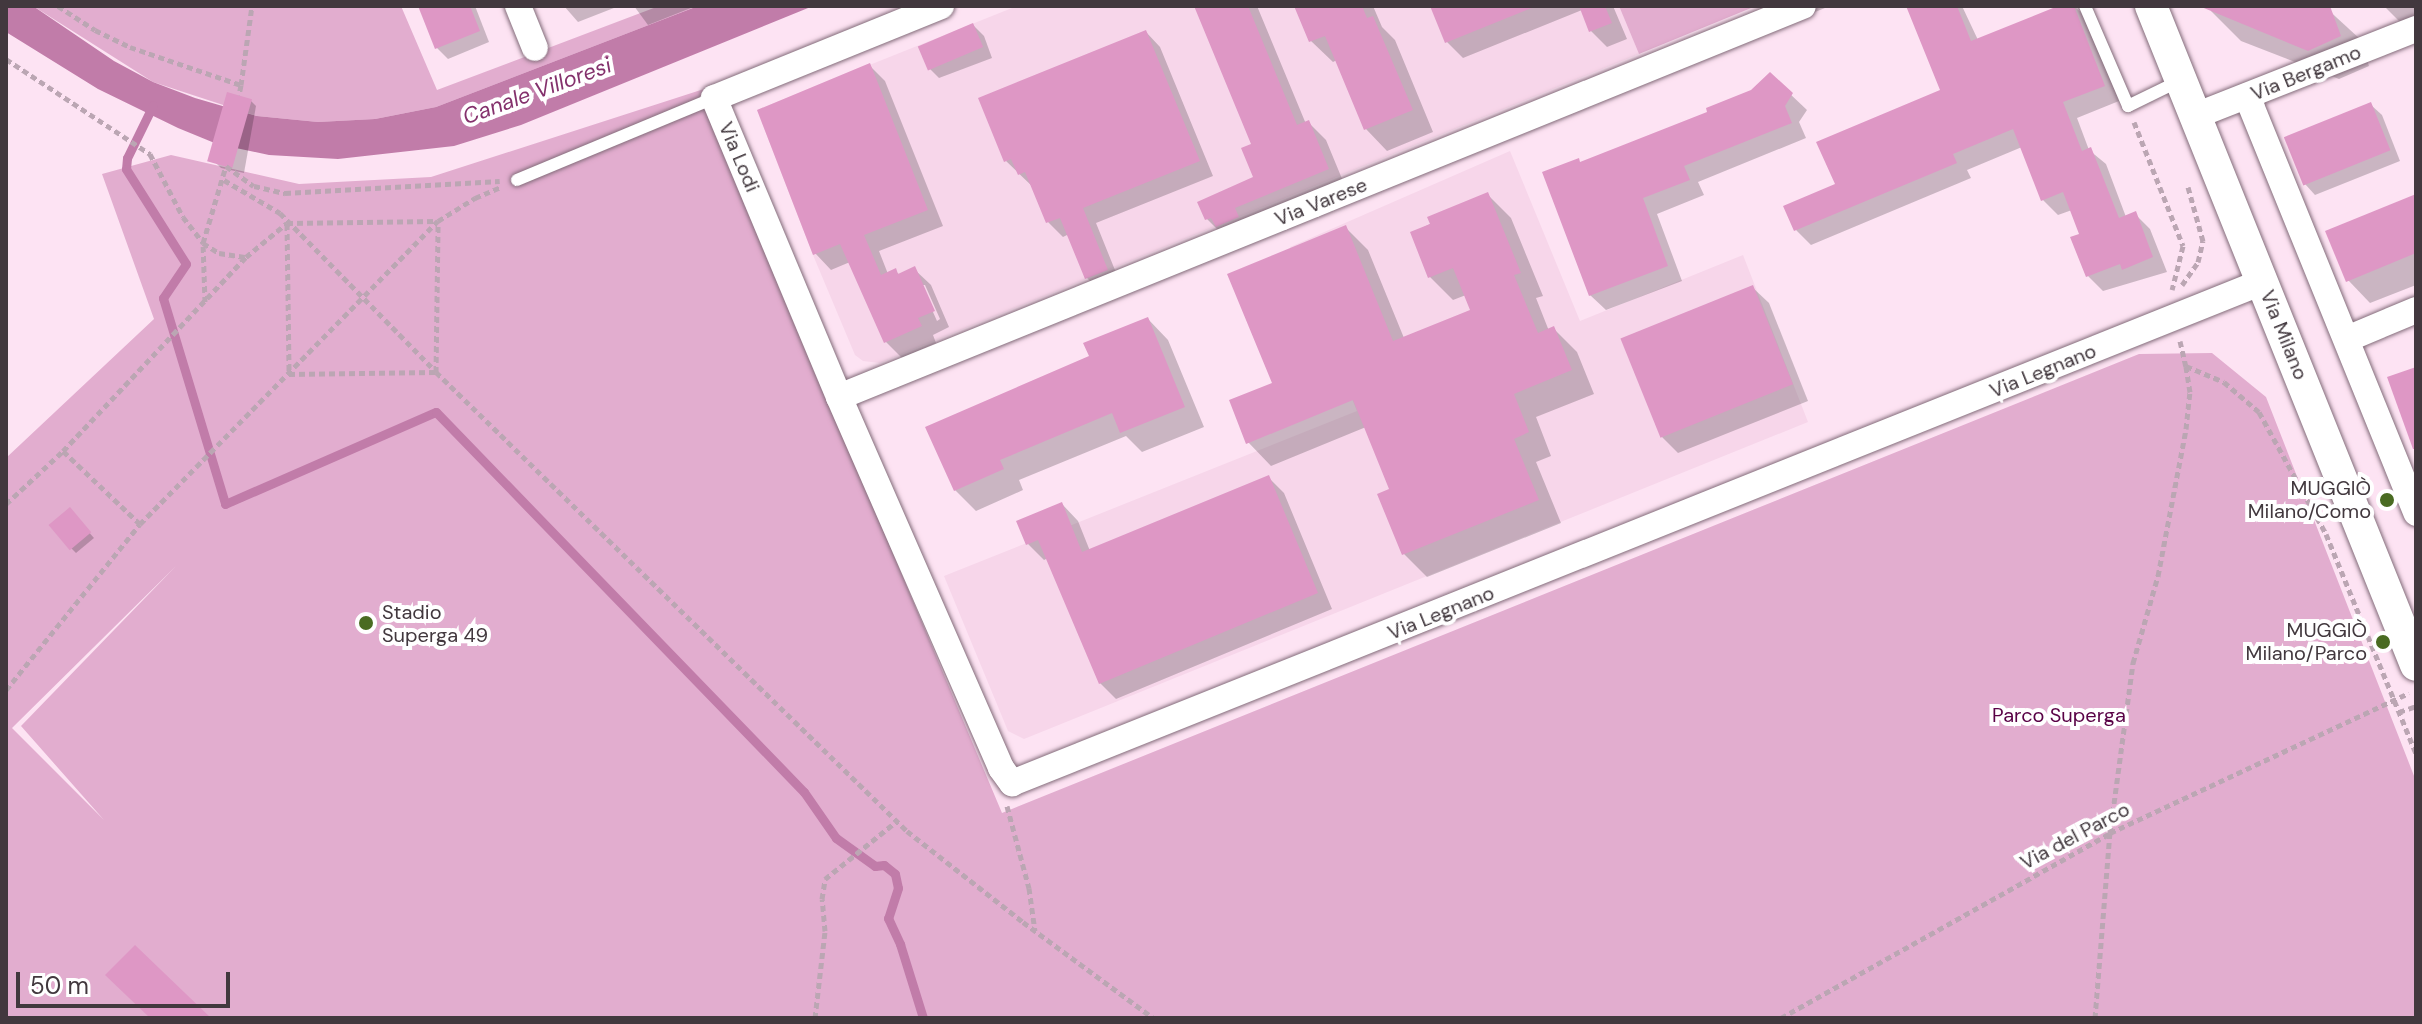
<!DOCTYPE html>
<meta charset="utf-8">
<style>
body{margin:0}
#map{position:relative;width:2422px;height:1024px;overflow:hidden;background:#fde3f3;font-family:"DM Sans",sans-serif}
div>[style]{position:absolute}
.built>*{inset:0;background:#f7d6ea}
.green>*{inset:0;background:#e2adcf}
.water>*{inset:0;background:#c17ca9}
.shadow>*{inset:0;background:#0003}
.stream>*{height:9px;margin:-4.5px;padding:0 4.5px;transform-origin:4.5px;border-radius:4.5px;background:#c17ca9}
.building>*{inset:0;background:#de97c5;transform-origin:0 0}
.path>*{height:5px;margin-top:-2.5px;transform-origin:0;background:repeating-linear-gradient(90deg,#bba6b3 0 6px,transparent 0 10px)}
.roads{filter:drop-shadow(0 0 2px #836c7a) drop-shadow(0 0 2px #836c7a)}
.service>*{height:12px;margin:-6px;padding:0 6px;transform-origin:6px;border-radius:6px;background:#fff}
.minor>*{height:26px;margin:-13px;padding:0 13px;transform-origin:13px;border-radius:13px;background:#fff}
.tertiary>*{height:32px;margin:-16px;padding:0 16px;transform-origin:16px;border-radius:16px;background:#fff}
.dots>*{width:22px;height:22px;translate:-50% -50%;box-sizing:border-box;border:4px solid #fff;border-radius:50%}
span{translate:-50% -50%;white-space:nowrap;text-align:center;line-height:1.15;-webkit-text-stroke:8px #fff;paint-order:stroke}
.street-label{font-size:20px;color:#42383e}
.poi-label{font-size:20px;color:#42383e}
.right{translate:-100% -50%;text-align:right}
.left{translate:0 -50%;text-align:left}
.park-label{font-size:20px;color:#590246}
.water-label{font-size:22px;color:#84316c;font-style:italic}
.frame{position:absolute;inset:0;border:8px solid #42383e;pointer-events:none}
.scale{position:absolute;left:16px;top:972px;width:214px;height:36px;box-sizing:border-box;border:4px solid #42383e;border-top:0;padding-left:10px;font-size:24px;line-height:28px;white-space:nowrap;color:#42383e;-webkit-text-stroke:6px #fff;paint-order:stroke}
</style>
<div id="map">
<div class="built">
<i style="clip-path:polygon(1017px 6px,1619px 6px,1639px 54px,880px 363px,863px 361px,855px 355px,813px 255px,757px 110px)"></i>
<i style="clip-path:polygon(1510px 151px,1580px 321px,1743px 255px,1808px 422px,1024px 739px,1008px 731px,944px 576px,1357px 411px,1290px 247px)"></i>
</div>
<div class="green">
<i style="clip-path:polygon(33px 6px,401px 6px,437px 90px,659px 6px,698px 6px,436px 107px,375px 119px,318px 122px,257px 116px,153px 82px)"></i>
<i style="clip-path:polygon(1619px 6px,1756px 6px,1639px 54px)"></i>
<i style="clip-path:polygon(evenodd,704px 89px,719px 139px,1002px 813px,2139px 354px,2212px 353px,2266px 397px,2416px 781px,2416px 1018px,6px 1018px,6px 458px,154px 319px,102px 174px,171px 155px,299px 184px,431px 177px,704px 89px,176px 566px,21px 726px,104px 820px,12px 728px,176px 566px)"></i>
</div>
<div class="water">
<i style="clip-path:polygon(6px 6px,33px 6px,114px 61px,153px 82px,195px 98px,257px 116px,318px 122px,375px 119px,436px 107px,698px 6px,813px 6px,521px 125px,454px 146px,338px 159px,269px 155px,217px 144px,178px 128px,98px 89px,6px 32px)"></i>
</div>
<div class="shadow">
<i style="clip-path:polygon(420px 6px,475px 6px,489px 42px,448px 59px,437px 48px)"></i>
<i style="clip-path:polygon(564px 6px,619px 6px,578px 22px)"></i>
<i style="clip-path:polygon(634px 6px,696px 6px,648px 25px)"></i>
<i style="clip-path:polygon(1196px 6px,1257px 6px,1306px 124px,1309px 123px,1326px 140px,1345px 186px,1224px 236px,1207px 219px,1255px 178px,1254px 145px)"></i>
<i style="clip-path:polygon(1297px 6px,1373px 6px,1382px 27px,1395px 40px,1433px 132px,1387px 151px,1366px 129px,1337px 60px,1333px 62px,1311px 41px)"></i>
<i style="clip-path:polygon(1432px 6px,1613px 6px,1627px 39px,1607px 47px,1591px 31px,1582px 10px,1463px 58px,1447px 42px)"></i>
<i style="clip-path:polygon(1802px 6px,1830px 6px,1810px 14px)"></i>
<i style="clip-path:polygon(1920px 6px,1962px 6px,1978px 40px,2064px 6px,2074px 6px,2087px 18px,2119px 101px,2077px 118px,2089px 150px,2106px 164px,2126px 217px,2135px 214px,2150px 229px,2167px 272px,2103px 291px,2088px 276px,2081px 235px,2072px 210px,2058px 215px,2043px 200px,2022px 147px,1967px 170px,1971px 178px,1811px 245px,1796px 230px,1837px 185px,1943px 91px)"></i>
<i style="clip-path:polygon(2214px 6px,2324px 6px,2360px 39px,2369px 66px,2339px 79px,2241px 41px,2211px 11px)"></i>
<i style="clip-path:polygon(2384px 6px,2416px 6px,2416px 24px,2406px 28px)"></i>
<i style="clip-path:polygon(973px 25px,984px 36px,992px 58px,939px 78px,928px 67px)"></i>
<i style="clip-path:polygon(1146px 32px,1160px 47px,1213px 176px,1096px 223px,1121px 285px,1102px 293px,1087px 278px,1069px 234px,1063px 237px,1048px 222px,1035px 189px,1006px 161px)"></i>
<i style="clip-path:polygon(evenodd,869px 65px,885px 81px,943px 226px,879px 251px,888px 274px,895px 271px,900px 275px,914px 269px,931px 285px,949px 327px,933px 335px,936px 343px,902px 358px,886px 342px,850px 262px,831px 270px,815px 253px,869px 65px,921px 285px,925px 285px,940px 319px,937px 321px,921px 285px)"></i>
<i style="clip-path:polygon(1770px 75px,1807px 110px,1799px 122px,1806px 138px,1698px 182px,1704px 195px,1657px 214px,1682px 281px,1606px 310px,1590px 295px,1581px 164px,1710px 113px,1752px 92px)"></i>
<i style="clip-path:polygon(251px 101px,256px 106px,244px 173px,221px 168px,216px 163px)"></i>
<i style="clip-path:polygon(2371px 105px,2382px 115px,2400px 161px,2315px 195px,2305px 184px)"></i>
<i style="clip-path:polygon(1488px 195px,1511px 218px,1543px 296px,1536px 298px,1549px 331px,1554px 329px,1577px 352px,1594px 394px,1536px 417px,1551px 456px,1536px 462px,1561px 523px,1427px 577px,1404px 554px,1392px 490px,1366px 427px,1271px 466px,1248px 442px,1345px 227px,1368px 250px,1404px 338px,1472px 311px,1466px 295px,1453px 300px,1430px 277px,1412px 233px)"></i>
<i style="clip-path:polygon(2416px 196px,2416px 285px,2370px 303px,2348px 280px)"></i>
<i style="clip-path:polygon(1752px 287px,1769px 303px,1808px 401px,1678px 453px,1661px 436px)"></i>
<i style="clip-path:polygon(1148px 319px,1168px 340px,1204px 427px,1142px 452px,1126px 436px,1019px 480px,1023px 490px,976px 511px,955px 490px,1091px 357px)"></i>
<i style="clip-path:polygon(1268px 477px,1284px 493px,1332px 609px,1116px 699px,1100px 683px,1048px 558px,1044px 560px,1028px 544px,1062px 504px,1078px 521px,1090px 551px)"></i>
<i style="clip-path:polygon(74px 515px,94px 538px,76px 553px,71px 548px)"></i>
</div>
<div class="stream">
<i style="left:153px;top:105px;width:59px;rotate:116.1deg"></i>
<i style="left:127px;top:158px;width:11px;rotate:95deg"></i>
<i style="left:126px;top:169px;width:112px;rotate:57.7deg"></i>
<i style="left:186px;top:264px;width:41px;rotate:124.1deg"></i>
<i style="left:163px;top:298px;width:215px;rotate:73.2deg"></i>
<i style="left:225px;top:504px;width:230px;rotate:-23.6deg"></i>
<i style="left:436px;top:412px;width:529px;rotate:45.92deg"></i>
<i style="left:804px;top:792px;width:56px;rotate:55.2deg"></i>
<i style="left:836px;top:838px;width:48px;rotate:35.7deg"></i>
<i style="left:875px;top:866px;width:9px;rotate:-6deg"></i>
<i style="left:884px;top:865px;width:14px;rotate:39deg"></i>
<i style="left:895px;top:874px;width:14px;rotate:78deg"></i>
<i style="left:898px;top:888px;width:32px;rotate:108deg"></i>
<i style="left:888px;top:918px;width:29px;rotate:65deg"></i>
<i style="left:900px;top:944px;width:77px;rotate:72.7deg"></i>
</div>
<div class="building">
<i style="clip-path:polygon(418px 6px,470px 6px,480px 31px,435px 49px)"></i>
<i style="clip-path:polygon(1194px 6px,1248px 6px,1297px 125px,1309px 120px,1329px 169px,1235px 208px,1239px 217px,1216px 227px,1211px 218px,1205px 220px,1197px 202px,1253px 177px,1241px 148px,1251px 144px)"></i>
<i style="clip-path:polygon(1294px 6px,1362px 6px,1367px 18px,1373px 16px,1413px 110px,1364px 130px,1325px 36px,1309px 42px)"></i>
<i style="clip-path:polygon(1430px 6px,1534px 6px,1534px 7px,1445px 43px)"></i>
<i style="clip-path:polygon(1579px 6px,1605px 6px,1612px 23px,1589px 32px)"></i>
<i style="clip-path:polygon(1906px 6px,1957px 6px,1971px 41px,2058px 6px,2074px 6px,2105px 86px,2063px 102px,2082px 151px,2091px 147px,2119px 218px,2136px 211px,2153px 257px,2122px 270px,2120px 264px,2086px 277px,2070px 237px,2079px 234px,2063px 192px,2041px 201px,2013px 129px,1953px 154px,1957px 163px,1794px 231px,1783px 206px,1835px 184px,1816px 142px,1940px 90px)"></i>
<i style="clip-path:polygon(2199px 6px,2330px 6px,2341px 36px,2308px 51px)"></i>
<i style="left:973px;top:23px;width:26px;height:60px;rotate:67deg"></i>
<i style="clip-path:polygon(1146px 30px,1200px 161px,1083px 208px,1108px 270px,1085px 279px,1060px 218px,1046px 223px,1025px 172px,1018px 175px,1011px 159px,1004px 162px,978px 98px)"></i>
<i style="clip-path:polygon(870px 63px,928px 210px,864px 235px,881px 275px,896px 268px,898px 274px,915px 266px,935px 311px,918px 318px,922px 326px,884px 343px,840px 244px,813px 255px,757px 110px)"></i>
<i style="clip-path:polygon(1770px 72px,1793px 93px,1785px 106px,1792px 123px,1684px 166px,1690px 180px,1643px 198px,1668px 266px,1589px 296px,1542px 172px,1579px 158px,1580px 162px,1707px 112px,1706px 108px,1751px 90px)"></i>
<i style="left:227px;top:92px;width:26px;height:72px;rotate:16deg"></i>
<i style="left:2371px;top:102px;width:52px;height:94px;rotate:68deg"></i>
<i style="clip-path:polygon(1488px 192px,1521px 273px,1514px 275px,1538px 333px,1554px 326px,1572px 370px,1514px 394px,1529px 432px,1514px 439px,1539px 500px,1402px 555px,1377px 494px,1389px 489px,1353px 400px,1246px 444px,1229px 400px,1272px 383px,1227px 274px,1346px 225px,1393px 341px,1470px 310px,1453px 268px,1428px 278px,1410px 232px,1430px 224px,1427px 217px)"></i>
<i style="clip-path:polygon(2416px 194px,2416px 253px,2346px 282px,2325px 231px)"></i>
<i style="left:1753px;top:285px;width:107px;height:143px;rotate:68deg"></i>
<i style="clip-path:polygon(1148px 317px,1185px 407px,1120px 433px,1112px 413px,1000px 460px,1004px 469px,954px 491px,925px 427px,1089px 356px,1083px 343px)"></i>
<i style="clip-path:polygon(2416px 367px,2416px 449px,2413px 449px,2387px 377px)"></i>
<i style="clip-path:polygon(1269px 475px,1318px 593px,1099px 684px,1038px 540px,1026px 545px,1016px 521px,1062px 502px,1082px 552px)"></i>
<i style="left:70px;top:507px;width:33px;height:28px;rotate:50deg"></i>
<i style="clip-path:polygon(135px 945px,211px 1018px,150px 1018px,105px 975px)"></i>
</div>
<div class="path">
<i style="left:58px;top:6px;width:44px;rotate:33deg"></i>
<i style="left:95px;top:30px;width:39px;rotate:26deg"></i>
<i style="left:130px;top:47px;width:117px;rotate:18.9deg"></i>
<i style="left:241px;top:85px;width:10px;rotate:101deg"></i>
<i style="left:6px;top:59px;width:173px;rotate:33.4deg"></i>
<i style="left:150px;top:154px;width:71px;rotate:62.4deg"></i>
<i style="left:183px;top:217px;width:33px;rotate:52deg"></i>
<i style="left:203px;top:243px;width:19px;rotate:32deg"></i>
<i style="left:219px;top:253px;width:26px;rotate:9deg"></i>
<i style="left:241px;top:85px;width:80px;rotate:-82.1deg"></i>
<i style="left:2134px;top:122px;width:133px;rotate:68.4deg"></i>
<i style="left:2183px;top:246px;width:45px;rotate:104deg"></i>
<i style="left:224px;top:180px;width:65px;rotate:30.5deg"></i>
<i style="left:280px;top:213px;width:223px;rotate:45.5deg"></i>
<i style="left:436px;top:372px;width:658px;rotate:44.26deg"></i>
<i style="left:907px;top:831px;width:147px;rotate:38.1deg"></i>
<i style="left:1023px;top:922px;width:162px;rotate:36.4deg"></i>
<i style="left:287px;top:224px;width:150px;rotate:89.2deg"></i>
<i style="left:289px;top:374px;width:147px;rotate:-0.8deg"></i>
<i style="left:2182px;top:285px;width:28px;rotate:-55deg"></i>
<i style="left:2198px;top:262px;width:22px;rotate:-77deg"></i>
<i style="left:2203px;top:241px;width:56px;rotate:-105.5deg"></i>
<i style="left:205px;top:302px;width:59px;rotate:-91.9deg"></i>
<i style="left:203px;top:243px;width:80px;rotate:-73.4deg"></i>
<i style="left:226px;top:166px;width:34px;rotate:36deg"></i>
<i style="left:254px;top:186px;width:32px;rotate:13deg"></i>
<i style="left:285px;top:193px;width:215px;rotate:-3.2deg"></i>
<i style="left:2180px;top:341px;width:26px;rotate:77deg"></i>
<i style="left:2186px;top:366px;width:41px;rotate:22.8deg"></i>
<i style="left:2224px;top:382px;width:46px;rotate:40.6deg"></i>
<i style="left:2259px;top:412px;width:139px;rotate:61.2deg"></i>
<i style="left:2326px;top:534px;width:237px;rotate:67.7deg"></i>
<i style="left:436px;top:372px;width:150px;rotate:-89.2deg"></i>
<i style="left:6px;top:504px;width:78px;rotate:-42.9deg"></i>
<i style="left:140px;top:524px;width:106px;rotate:-136.5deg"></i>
<i style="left:63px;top:451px;width:267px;rotate:-46.7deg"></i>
<i style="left:246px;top:257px;width:53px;rotate:-39.7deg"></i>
<i style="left:287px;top:223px;width:150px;rotate:-0.8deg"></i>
<i style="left:6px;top:690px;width:213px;rotate:-51.1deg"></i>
<i style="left:140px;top:524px;width:425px;rotate:-45.5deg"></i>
<i style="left:438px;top:221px;width:44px;rotate:-31.9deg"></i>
<i style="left:475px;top:198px;width:28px;rotate:-23deg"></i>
<i style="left:2399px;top:712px;width:18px;rotate:-19deg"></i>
<i style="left:1007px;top:806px;width:85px;rotate:75deg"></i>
<i style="left:1029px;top:888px;width:43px;rotate:82.1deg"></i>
<i style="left:815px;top:1018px;width:88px;rotate:-83.4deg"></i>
<i style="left:825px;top:931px;width:32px;rotate:-95deg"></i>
<i style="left:822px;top:899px;width:20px;rotate:-81deg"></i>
<i style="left:825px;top:879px;width:92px;rotate:-38.9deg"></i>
<i style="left:1781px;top:1018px;width:377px;rotate:-29.3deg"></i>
<i style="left:2110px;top:833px;width:330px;rotate:-25.1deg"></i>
<i style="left:2095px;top:1018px;width:186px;rotate:-85.4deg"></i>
<i style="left:2110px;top:833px;width:172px;rotate:-82.3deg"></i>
<i style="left:2133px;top:663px;width:91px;rotate:-74deg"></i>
<i style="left:2158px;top:576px;width:150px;rotate:-79.2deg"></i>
<i style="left:2186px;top:429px;width:37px;rotate:-84deg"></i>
<i style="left:2190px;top:392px;width:26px;rotate:-99deg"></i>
</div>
<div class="roads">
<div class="service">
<i style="left:2085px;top:6px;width:109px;rotate:66.7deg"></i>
<i style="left:2128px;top:106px;width:59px;rotate:-26.1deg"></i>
<i style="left:517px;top:180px;width:213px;rotate:-22.6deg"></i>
</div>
<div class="minor">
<i style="left:518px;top:6px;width:45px;rotate:68deg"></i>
<i style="left:941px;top:6px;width:245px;rotate:157.9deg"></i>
<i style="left:714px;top:98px;width:324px;rotate:67.3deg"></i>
<i style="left:839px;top:397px;width:405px;rotate:66.4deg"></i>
<i style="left:1001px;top:768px;width:19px;rotate:54deg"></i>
<i style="left:1012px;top:783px;width:1347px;rotate:-21.84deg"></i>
<i style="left:2247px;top:96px;width:450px;rotate:67.9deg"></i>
<i style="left:2195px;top:116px;width:238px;rotate:-21.5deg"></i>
<i style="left:2347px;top:339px;width:75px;rotate:-22.8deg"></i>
<i style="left:839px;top:397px;width:1040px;rotate:-22.08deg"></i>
</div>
<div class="tertiary">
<i style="left:2151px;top:6px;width:710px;rotate:68.09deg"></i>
</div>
</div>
<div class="dots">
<i style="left:2387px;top:500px;background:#4a6b22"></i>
<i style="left:366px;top:623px;background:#4a6b22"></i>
<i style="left:2383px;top:642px;background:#4a6b22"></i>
</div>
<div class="street-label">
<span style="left:2306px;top:73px;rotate:-22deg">Via Bergamo</span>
<span style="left:739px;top:157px;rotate:67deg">Via Lodi</span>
<span style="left:1321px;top:202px;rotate:-22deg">Via Varese</span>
<span style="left:2284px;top:335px;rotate:68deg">Via Milano</span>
<span style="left:2043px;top:371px;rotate:-22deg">Via Legnano</span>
<span style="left:1441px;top:613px;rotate:-22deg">Via Legnano</span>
<span style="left:2075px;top:836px;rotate:-28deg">Via del Parco</span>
</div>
<div class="poi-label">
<span class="right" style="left:2371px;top:500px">MUGGIÒ<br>Milano/Como</span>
<span class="left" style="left:382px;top:624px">Stadio<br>Superga 49</span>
<span class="right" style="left:2367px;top:642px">MUGGIÒ<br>Milano/Parco</span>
</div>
<div class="park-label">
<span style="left:2059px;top:715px">Parco Superga</span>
</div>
<div class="water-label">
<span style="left:537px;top:91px;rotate:-20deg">Canale Villoresi</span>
</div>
<div class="frame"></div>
<div class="scale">50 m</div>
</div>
